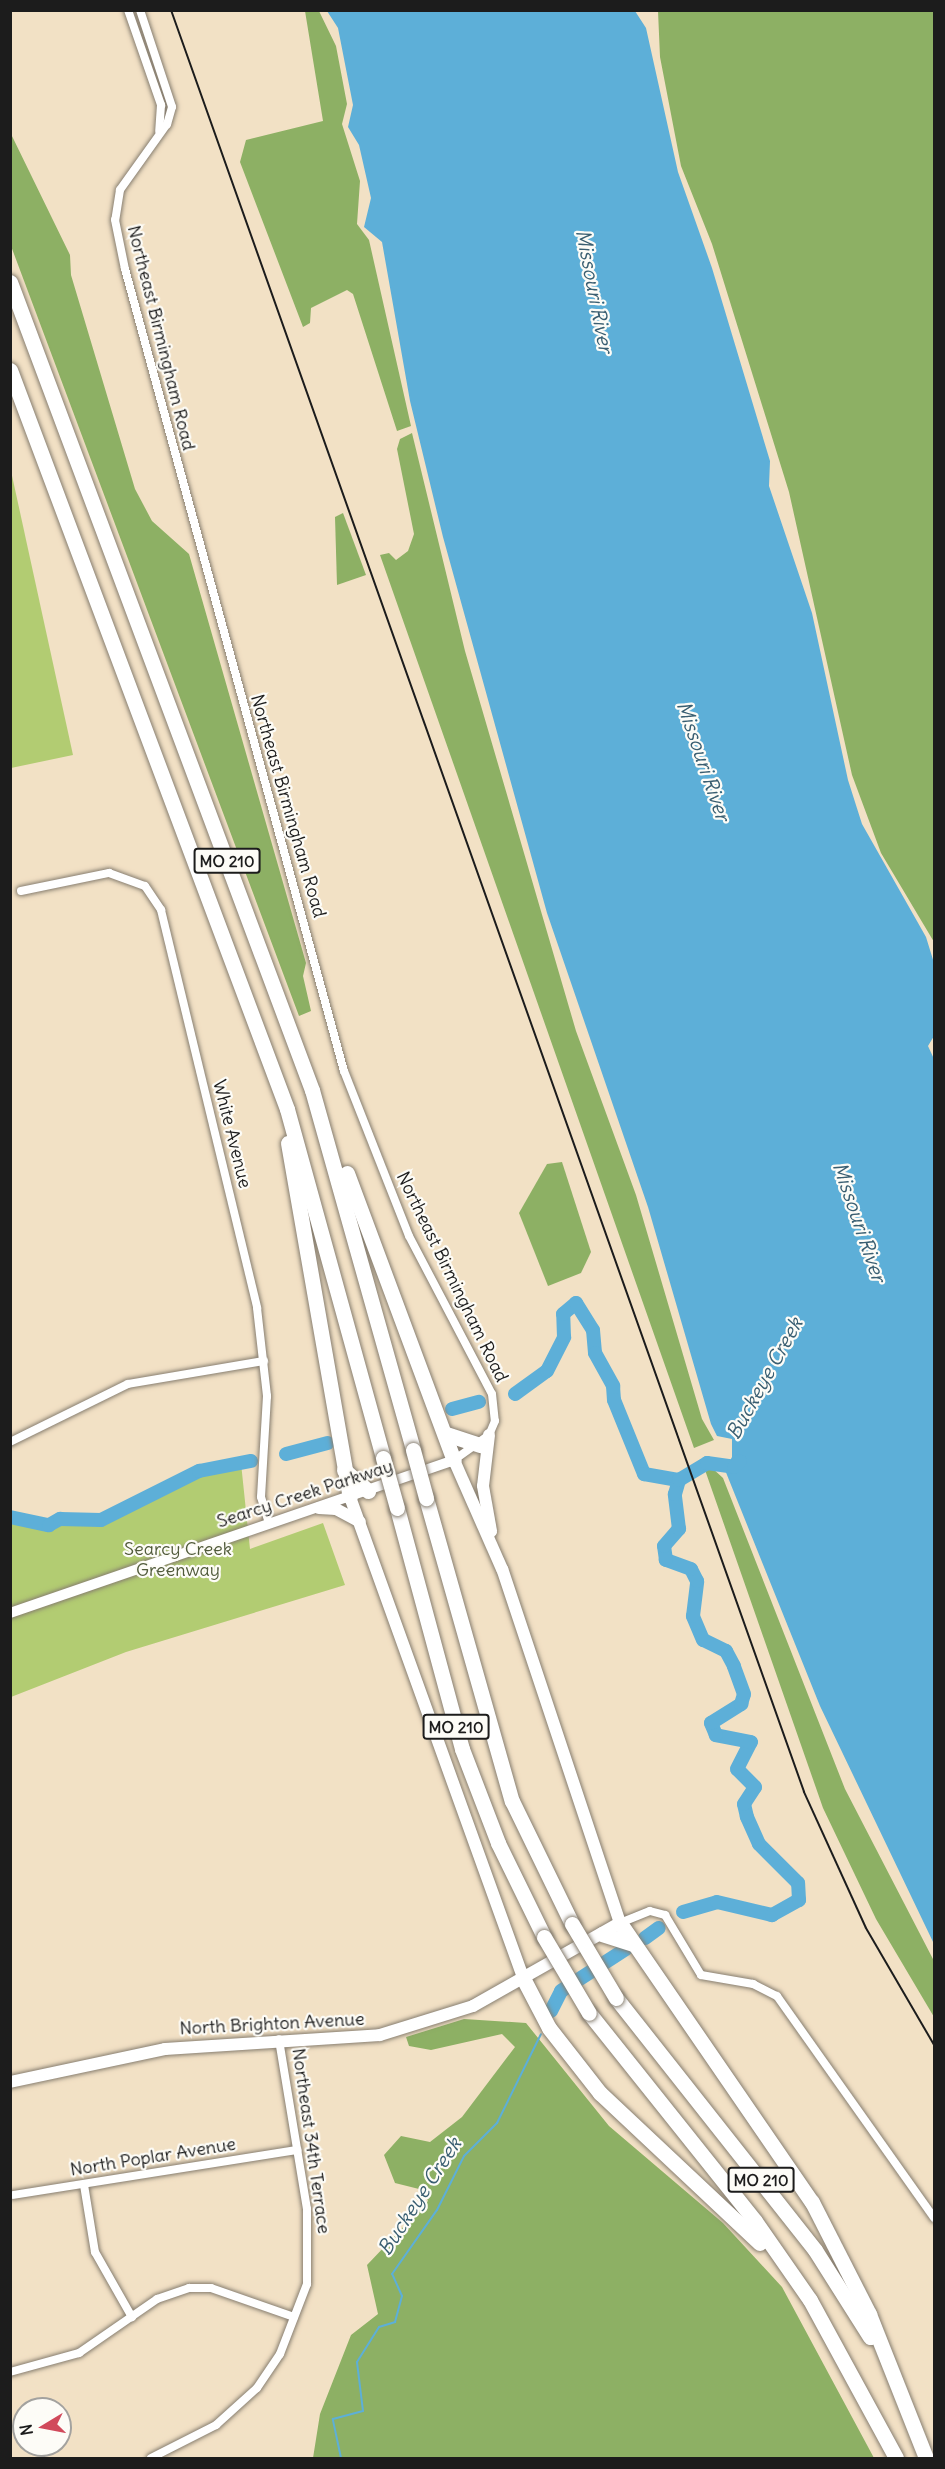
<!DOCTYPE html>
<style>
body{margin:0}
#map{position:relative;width:945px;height:2469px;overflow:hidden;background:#f2e1c5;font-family:Delius,sans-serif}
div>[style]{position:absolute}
.green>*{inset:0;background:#b2cc72}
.forest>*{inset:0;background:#8db064}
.water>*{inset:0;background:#5dafd8}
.stream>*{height:2px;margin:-1px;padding:0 1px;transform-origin:1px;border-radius:1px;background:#5dafd8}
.river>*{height:14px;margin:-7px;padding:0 7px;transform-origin:7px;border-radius:7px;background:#5dafd8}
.roads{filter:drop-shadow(0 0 2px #877e70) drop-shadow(0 0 2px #877e70)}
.minor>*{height:8px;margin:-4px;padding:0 4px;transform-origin:4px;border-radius:4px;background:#fff}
.tertiary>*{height:10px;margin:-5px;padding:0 5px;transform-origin:5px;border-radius:5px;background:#fff}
.secondary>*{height:12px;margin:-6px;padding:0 6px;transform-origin:6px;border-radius:6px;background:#fff}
.motorway>*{height:15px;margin:-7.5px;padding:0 7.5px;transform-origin:7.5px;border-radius:7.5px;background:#fff}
.rail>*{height:2px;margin:-1px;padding:0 1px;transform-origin:1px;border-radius:1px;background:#1c1c1c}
.bridges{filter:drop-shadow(0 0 2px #877e70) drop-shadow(0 0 2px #877e70)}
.motorway-bridge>*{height:15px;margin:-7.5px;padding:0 7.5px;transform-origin:7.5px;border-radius:7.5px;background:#fff}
span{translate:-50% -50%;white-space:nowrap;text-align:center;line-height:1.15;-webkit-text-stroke:4.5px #fdfcf7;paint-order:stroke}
.shield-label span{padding:2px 4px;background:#fdfcf7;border:2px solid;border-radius:4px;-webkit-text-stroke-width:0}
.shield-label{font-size:16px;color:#1c1c1c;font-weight:700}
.street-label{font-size:18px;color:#1c1c1c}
.park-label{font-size:18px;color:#505a3a}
.water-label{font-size:20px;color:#395e71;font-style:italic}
.frame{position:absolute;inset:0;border:12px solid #1c1c1c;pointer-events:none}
.north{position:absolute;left:12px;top:2397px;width:60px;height:60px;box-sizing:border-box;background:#fdfcf7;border:2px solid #a3a29f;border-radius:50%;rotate:260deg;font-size:16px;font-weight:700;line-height:24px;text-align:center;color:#1c1c1c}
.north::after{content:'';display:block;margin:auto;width:21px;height:27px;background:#d1495b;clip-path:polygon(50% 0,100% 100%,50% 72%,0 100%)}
</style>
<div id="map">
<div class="green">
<i style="clip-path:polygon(11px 471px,73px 755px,11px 768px,10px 768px)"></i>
<i style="clip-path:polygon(241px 1463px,250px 1549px,323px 1523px,345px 1585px,126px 1652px,11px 1697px,10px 1517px,49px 1525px,60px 1519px,101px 1520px,199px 1471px)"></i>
</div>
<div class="forest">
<i style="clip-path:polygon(305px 11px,319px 11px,336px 46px,347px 104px,342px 124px,360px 181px,357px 224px,369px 240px,411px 426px,397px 431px,353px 294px,347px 290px,311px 308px,310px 323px,303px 327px,240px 162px,246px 140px,323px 121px)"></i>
<i style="clip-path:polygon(658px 11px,934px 11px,934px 942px,881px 853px,852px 775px,789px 492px,712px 244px,681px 166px,660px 57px)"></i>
<i style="clip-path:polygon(11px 134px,70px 255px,71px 275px,135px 489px,152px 521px,189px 554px,306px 963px,303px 976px,311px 1011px,299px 1016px,11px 246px)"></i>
<i style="clip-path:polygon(412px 433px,465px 651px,576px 1031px,636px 1195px,702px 1419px,714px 1440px,694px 1448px,380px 555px,389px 553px,396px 560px,408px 551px,414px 534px,397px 449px,400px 439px)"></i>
<i style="clip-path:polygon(343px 513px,366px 575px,337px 585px,335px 517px)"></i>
<i style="clip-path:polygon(562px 1162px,591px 1252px,581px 1273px,548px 1286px,519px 1213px,547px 1164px)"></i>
<i style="clip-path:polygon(711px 1467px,723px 1478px,845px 1789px,934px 1961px,934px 2017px,876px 1919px,823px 1808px,705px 1470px)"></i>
<i style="clip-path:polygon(464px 2019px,526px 2023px,609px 2126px,723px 2223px,782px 2287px,874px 2458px,313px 2458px,320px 2414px,351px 2335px,378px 2314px,367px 2265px,428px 2201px,423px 2190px,395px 2183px,384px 2155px,401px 2136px,430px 2142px,462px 2117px,515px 2047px,502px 2034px,431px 2050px,409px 2046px,406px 2037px)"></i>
</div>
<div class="water">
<i style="clip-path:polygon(327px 11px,635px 11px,646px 28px,678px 172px,712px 268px,770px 461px,769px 486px,812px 613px,848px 780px,862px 824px,926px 937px,934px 963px,934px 1036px,928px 1046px,934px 1059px,934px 1944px,820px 1706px,725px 1470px,732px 1457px,732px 1439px,717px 1436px,711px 1424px,648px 1207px,547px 913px,443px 537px,410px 401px,382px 242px,364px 227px,371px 198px,359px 145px,348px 127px,353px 105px,338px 28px)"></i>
</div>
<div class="stream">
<i style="left:341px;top:2458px;width:40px;rotate:-102deg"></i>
<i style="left:333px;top:2419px;width:31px;rotate:-15deg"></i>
<i style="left:363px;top:2411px;width:49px;rotate:-97deg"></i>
<i style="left:357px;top:2362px;width:41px;rotate:-57.8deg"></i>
<i style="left:379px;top:2327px;width:17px;rotate:-17deg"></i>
<i style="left:395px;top:2322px;width:27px;rotate:-75deg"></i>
<i style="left:402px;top:2296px;width:24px;rotate:-114deg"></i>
<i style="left:392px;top:2274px;width:78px;rotate:-54.9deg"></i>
<i style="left:437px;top:2210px;width:60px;rotate:-63.4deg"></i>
<i style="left:464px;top:2156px;width:47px;rotate:-45deg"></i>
<i style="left:497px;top:2123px;width:99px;rotate:-63.7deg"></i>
</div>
<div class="river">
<i style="left:515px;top:1394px;width:39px;rotate:-36deg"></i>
<i style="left:547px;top:1371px;width:38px;rotate:-63deg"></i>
<i style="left:564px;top:1337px;width:23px;rotate:-92deg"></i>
<i style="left:563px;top:1314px;width:17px;rotate:-40deg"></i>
<i style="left:576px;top:1303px;width:32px;rotate:58deg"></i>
<i style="left:593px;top:1330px;width:23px;rotate:85deg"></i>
<i style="left:595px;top:1353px;width:38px;rotate:61deg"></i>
<i style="left:613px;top:1386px;width:14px;rotate:86deg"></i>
<i style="left:614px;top:1400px;width:80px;rotate:67.9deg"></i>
<i style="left:644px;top:1474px;width:36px;rotate:10deg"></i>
<i style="left:452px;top:1409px;width:28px;rotate:-15deg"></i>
<i style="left:286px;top:1454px;width:43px;rotate:-14.7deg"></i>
<i style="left:10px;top:1517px;width:40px;rotate:12deg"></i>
<i style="left:49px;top:1525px;width:13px;rotate:-29deg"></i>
<i style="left:60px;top:1519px;width:41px;rotate:1.4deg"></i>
<i style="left:101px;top:1520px;width:110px;rotate:-26.6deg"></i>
<i style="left:199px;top:1471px;width:53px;rotate:-10.9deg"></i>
<i style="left:683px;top:1912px;width:35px;rotate:-16deg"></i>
<i style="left:717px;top:1902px;width:57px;rotate:13.3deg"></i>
<i style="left:772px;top:1915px;width:31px;rotate:-29deg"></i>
<i style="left:799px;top:1900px;width:17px;rotate:-93deg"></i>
<i style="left:798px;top:1883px;width:55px;rotate:-135deg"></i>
<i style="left:759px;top:1844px;width:30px;rotate:-114deg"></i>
<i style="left:747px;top:1817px;width:13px;rotate:-103deg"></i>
<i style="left:744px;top:1804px;width:20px;rotate:-57deg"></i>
<i style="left:755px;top:1787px;width:25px;rotate:-135deg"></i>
<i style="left:737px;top:1769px;width:30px;rotate:-63deg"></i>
<i style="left:751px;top:1742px;width:36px;rotate:-169deg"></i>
<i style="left:716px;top:1735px;width:13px;rotate:-113deg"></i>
<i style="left:711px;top:1723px;width:36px;rotate:-32deg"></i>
<i style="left:741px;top:1704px;width:10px;rotate:-73deg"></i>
<i style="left:744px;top:1694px;width:30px;rotate:-110deg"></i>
<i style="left:734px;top:1666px;width:17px;rotate:-118deg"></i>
<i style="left:726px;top:1651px;width:25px;rotate:-154deg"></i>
<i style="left:703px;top:1640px;width:26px;rotate:-113deg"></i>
<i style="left:693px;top:1616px;width:35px;rotate:-83deg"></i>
<i style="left:697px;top:1581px;width:13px;rotate:-117deg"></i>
<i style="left:691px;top:1569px;width:27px;rotate:-160deg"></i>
<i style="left:666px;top:1560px;width:14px;rotate:-98deg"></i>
<i style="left:664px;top:1546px;width:23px;rotate:-49deg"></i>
<i style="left:679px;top:1529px;width:35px;rotate:-97deg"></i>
<i style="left:675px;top:1494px;width:15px;rotate:-74deg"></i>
<i style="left:679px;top:1480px;width:33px;rotate:-31deg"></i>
<i style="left:707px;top:1463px;width:27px;rotate:8deg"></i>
<i style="left:734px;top:1467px;width:8px;rotate:-45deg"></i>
<i style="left:645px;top:1938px;width:17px;rotate:-36deg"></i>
<i style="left:551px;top:2011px;width:22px;rotate:-63deg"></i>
<i style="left:561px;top:1991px;width:77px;rotate:-32.9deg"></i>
</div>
<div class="roads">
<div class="minor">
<i style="left:128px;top:10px;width:101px;rotate:70.8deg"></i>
<i style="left:161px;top:105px;width:26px;rotate:94deg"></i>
<i style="left:140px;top:10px;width:102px;rotate:71.7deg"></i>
<i style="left:172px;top:107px;width:18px;rotate:106deg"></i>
<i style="left:167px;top:124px;width:81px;rotate:125.5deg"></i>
<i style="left:120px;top:190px;width:30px;rotate:99deg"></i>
<i style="left:115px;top:220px;width:50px;rotate:78.5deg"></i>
<i style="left:125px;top:269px;width:831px;rotate:74.73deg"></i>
<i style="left:344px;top:1071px;width:177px;rotate:68.5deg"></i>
<i style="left:409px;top:1236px;width:178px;rotate:62.3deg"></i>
<i style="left:492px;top:1394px;width:27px;rotate:84deg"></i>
<i style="left:495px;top:1421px;width:15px;rotate:113deg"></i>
<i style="left:489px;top:1435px;width:43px;rotate:144.5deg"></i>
<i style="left:21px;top:891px;width:90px;rotate:-11.6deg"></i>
<i style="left:109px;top:873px;width:38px;rotate:20deg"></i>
<i style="left:145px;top:886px;width:29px;rotate:56deg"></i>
<i style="left:161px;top:910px;width:409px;rotate:76.4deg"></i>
<i style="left:257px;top:1308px;width:89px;rotate:83.5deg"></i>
<i style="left:267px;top:1396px;width:101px;rotate:93.4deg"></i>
<i style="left:261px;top:1497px;width:27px;rotate:73deg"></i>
<i style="left:10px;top:1442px;width:131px;rotate:-26.2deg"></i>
<i style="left:128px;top:1384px;width:138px;rotate:-9.6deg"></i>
<i style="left:620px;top:1923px;width:32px;rotate:-22deg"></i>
<i style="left:650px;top:1911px;width:16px;rotate:15deg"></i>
<i style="left:665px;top:1915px;width:70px;rotate:59deg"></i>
<i style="left:701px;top:1975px;width:53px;rotate:9.8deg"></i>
<i style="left:753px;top:1984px;width:27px;rotate:27deg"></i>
<i style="left:777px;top:1996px;width:272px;rotate:54.7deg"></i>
<i style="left:84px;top:2185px;width:68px;rotate:80.7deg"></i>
<i style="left:95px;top:2252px;width:75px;rotate:60.4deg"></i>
<i style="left:13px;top:2195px;width:288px;rotate:-9deg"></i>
<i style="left:10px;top:2372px;width:72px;rotate:-15.4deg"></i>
<i style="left:79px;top:2353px;width:95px;rotate:-34.7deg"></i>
<i style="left:157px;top:2299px;width:34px;rotate:-19deg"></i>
<i style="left:189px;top:2288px;width:22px"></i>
<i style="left:211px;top:2288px;width:88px;rotate:19.3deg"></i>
<i style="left:151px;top:2458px;width:73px;rotate:-26.9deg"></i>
<i style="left:216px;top:2425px;width:55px;rotate:-42.1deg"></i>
<i style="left:257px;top:2388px;width:41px;rotate:-55.9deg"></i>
<i style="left:280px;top:2354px;width:75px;rotate:-68.9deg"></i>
<i style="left:307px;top:2284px;width:75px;rotate:-90deg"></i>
<i style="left:307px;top:2209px;width:172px;rotate:-99.4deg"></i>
</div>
<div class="tertiary">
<i style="left:10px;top:1613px;width:470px;rotate:-19deg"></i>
</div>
<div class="secondary">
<i style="left:489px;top:1435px;width:51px;rotate:96.7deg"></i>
<i style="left:483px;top:1486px;width:46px;rotate:79.9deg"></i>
<i style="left:350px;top:1497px;width:513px;rotate:70.19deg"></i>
<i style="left:319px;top:1508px;width:17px;rotate:3deg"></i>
<i style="left:336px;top:1509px;width:27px;rotate:28deg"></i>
<i style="left:10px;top:2082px;width:158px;rotate:-12deg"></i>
<i style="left:165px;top:2049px;width:215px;rotate:-3.7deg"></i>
<i style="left:380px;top:2035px;width:97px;rotate:-17.3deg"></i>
<i style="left:473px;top:2006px;width:169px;rotate:-29.5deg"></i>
<i style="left:620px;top:1923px;width:373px;rotate:-108.4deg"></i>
<i style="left:502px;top:1569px;width:119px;rotate:-113.8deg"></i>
</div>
<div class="motorway">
<i style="left:10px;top:282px;width:863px;rotate:69.51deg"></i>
<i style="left:312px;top:1090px;width:374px;rotate:74.3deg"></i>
<i style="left:10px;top:370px;width:789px;rotate:69.45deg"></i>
<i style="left:287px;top:1109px;width:362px;rotate:74.6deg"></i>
<i style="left:288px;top:1143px;width:359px;rotate:80.1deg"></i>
<i style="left:347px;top:1173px;width:306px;rotate:69.6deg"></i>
<i style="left:446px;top:1434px;width:36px;rotate:18deg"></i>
<i style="left:344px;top:1470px;width:32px;rotate:41deg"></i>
<i style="left:426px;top:1498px;width:315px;rotate:74.2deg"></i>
<i style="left:512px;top:1801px;width:137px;rotate:64deg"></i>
<i style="left:397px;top:1508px;width:250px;rotate:74.9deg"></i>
<i style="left:462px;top:1749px;width:101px;rotate:69deg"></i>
<i style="left:498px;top:1843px;width:105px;rotate:63.9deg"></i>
<i style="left:620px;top:1923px;width:339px;rotate:55.5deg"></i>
<i style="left:812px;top:2202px;width:126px;rotate:63deg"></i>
<i style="left:869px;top:2314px;width:155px;rotate:68.4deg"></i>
<i style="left:602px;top:1934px;width:33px;rotate:18deg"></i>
<i style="left:524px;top:1980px;width:54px;rotate:62.5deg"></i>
<i style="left:549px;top:2028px;width:83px;rotate:51.9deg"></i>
<i style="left:600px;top:2093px;width:219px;rotate:43.2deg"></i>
<i style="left:616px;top:1998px;width:321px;rotate:51.7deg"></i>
<i style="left:815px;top:2250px;width:103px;rotate:57.7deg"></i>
<i style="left:589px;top:2013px;width:266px;rotate:51.4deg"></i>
<i style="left:755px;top:2221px;width:96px;rotate:55.2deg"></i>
<i style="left:810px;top:2300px;width:180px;rotate:61.4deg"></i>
</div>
</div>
<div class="rail">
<i style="left:171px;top:10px;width:1891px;rotate:70.44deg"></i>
<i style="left:804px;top:1792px;width:149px;rotate:65.5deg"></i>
<i style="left:866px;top:1928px;width:135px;rotate:59.8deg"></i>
</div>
<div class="bridges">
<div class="motorway-bridge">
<i style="left:413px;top:1450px;width:50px;rotate:74.8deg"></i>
<i style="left:383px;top:1458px;width:52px;rotate:74.4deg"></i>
<i style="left:572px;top:1924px;width:86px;rotate:59.3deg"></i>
<i style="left:544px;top:1937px;width:88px;rotate:59.4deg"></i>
</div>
</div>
<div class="shield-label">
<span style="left:227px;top:861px">MO 210</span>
<span style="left:456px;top:1727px">MO 210</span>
<span style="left:761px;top:2180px">MO 210</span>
</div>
<div class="street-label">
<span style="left:161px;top:338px;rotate:76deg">Northeast Birmingham Road</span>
<span style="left:288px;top:806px;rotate:74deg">Northeast Birmingham Road</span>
<span style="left:232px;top:1134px;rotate:76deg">White Avenue</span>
<span style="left:452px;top:1277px;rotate:64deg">Northeast Birmingham Road</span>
<span style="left:305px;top:1494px;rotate:-18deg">Searcy Creek Parkway</span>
<span style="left:272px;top:2024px;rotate:-3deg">North Brighton Avenue</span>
<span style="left:311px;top:2141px;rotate:82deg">Northeast 34th Terrace</span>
<span style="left:153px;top:2157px;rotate:-9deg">North Poplar Avenue</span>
</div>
<div class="park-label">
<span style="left:178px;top:1560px">Searcy Creek<br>Greenway</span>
</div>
<div class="water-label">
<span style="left:595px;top:291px;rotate:79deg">Missouri River</span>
<span style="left:704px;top:761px;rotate:71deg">Missouri River</span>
<span style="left:860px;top:1222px;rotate:71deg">Missouri River</span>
<span style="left:764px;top:1378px;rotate:-61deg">Buckeye Creek</span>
<span style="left:419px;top:2196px;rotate:-57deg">Buckeye Creek</span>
</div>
<div class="frame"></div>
<div class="north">N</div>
</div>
